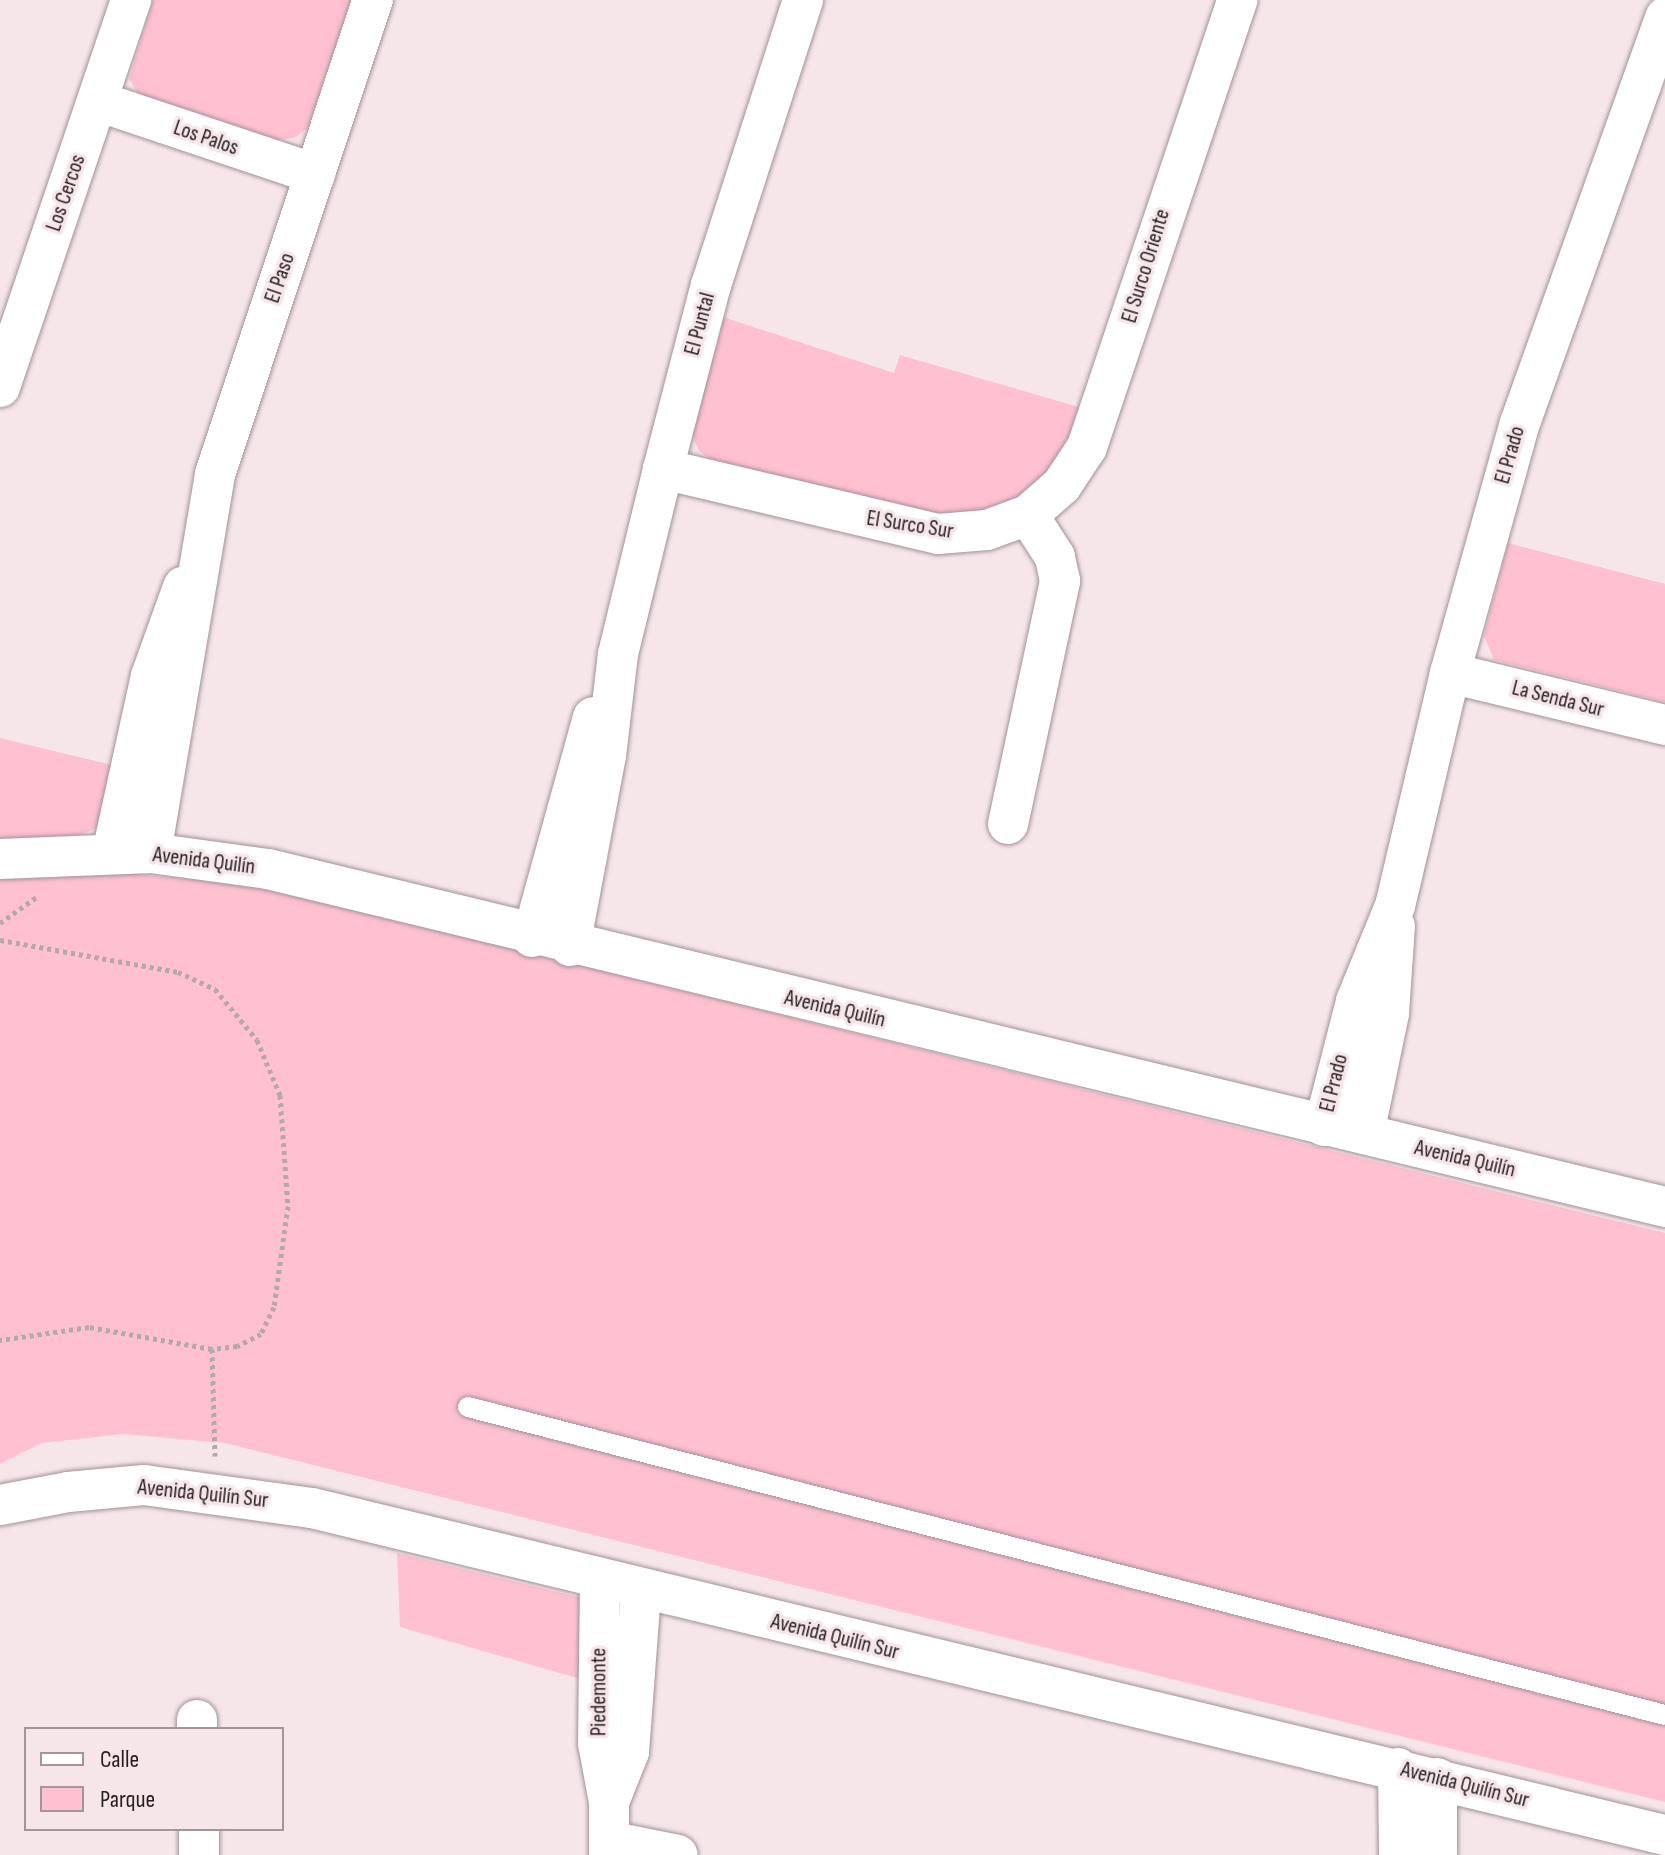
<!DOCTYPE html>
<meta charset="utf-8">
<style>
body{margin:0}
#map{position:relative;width:1665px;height:1855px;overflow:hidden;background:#f6e6ea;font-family:"Sofia Sans Condensed",sans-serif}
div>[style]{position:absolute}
.green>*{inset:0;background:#ffc0d2}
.path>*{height:5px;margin-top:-2.5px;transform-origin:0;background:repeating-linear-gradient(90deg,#b5a8ab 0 4px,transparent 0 8px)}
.roads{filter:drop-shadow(0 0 2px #a19296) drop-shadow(0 0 2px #a19296)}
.lane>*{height:20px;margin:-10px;padding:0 10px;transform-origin:10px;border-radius:10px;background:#fff}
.street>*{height:40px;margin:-20px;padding:0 20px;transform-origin:20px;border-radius:20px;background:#fff}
span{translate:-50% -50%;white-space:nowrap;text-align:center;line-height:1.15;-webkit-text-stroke:7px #f6e6ea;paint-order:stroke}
.street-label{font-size:22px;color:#231d1f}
.legend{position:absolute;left:24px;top:1727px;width:260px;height:104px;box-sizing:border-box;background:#f6e6ea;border:2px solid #a29699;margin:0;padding:10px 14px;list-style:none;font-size:24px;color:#231d1f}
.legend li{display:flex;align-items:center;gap:16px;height:40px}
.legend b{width:40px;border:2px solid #a29699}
</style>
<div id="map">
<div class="green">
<i style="clip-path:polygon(153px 0,351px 0,308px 128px,294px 138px,276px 140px,141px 98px,129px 79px)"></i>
<i style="clip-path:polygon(723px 317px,894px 373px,900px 355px,1082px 408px,1057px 462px,1031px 491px,999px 510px,949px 517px,713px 461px,699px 451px,692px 435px)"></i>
<i style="clip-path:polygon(1508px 543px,1665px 584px,1665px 702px,1494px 660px,1484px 636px)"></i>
<i style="clip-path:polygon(0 738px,116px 766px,98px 828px,73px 837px,0 845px)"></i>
<i style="clip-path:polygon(98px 871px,228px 882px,335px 905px,1665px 1233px,1665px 1802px,225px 1443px,123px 1434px,41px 1443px,0 1464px,0 876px)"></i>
<i style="clip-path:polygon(397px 1553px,595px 1601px,591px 1682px,400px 1627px)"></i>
</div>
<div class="path">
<i style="left:0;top:923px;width:47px;rotate:-35.4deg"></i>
<i style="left:0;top:940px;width:181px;rotate:10.2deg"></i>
<i style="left:178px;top:972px;width:41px;rotate:24.7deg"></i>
<i style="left:215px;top:989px;width:66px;rotate:50.5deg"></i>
<i style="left:257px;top:1040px;width:60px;rotate:67.3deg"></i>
<i style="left:280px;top:1095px;width:111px;rotate:85.9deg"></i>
<i style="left:288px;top:1206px;width:102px;rotate:97.9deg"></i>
<i style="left:274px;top:1307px;width:30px;rotate:116deg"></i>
<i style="left:261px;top:1334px;width:27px;rotate:153deg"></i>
<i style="left:237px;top:1346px;width:25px;rotate:173deg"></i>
<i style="left:212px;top:1349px;width:125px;rotate:-169.9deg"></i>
<i style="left:89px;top:1327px;width:90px;rotate:171.7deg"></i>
<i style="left:212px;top:1349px;width:107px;rotate:88.4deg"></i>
</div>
<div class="roads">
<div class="lane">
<i style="left:468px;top:1407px;width:1236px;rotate:14.43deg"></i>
</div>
<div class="street">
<i style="left:97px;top:101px;width:230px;rotate:18.5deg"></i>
<i style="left:0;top:387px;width:409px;rotate:-71.3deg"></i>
<i style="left:663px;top:469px;width:283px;rotate:13.3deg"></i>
<i style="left:938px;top:534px;width:49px;rotate:-4.7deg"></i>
<i style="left:987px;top:530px;width:44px;rotate:-20.1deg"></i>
<i style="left:1028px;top:515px;width:45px;rotate:-41.4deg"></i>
<i style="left:1062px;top:485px;width:45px;rotate:-56.7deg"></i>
<i style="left:1087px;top:447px;width:471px;rotate:-71.4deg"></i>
<i style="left:1450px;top:673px;width:221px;rotate:13.6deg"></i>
<i style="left:1008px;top:824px;width:249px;rotate:-77.9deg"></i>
<i style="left:1060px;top:581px;width:25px;rotate:-102deg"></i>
<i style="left:1055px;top:557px;width:50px;rotate:-122.7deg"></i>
<i style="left:112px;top:853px;width:181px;rotate:-77.6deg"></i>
<i style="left:151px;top:676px;width:95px;rotate:-70.2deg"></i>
<i style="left:151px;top:853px;width:384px;rotate:-80.4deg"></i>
<i style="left:215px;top:474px;width:500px;rotate:-71.6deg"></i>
<i style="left:0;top:859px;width:151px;rotate:-2.3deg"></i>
<i style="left:151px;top:853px;width:118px;rotate:7.8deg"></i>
<i style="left:268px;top:869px;width:1437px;rotate:13.6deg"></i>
<i style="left:532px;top:937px;width:228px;rotate:-74.5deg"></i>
<i style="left:570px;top:946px;width:193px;rotate:-79.3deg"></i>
<i style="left:606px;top:756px;width:103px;rotate:-83.3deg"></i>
<i style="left:618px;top:654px;width:190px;rotate:-76.3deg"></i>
<i style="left:663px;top:469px;width:190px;rotate:-75.4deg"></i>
<i style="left:711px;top:285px;width:299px;rotate:-72.1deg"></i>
<i style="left:1324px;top:1126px;width:129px;rotate:-75.6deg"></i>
<i style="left:1356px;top:1001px;width:103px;rotate:-67.7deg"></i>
<i style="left:1395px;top:906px;width:239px;rotate:-76.7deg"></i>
<i style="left:1450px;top:673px;width:260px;rotate:-74.4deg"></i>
<i style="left:1520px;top:423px;width:431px;rotate:-70.3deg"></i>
<i style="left:1364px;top:1134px;width:124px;rotate:-78.3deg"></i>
<i style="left:1389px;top:1013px;width:87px;rotate:-86.1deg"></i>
<i style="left:0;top:1505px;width:69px;rotate:-10.8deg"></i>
<i style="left:68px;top:1492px;width:76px;rotate:-5.3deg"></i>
<i style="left:144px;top:1485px;width:170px;rotate:7.8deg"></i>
<i style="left:312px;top:1508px;width:1392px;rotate:13.59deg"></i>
<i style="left:600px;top:1581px;width:162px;rotate:90.7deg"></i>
<i style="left:598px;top:1743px;width:60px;rotate:79.4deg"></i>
<i style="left:609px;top:1802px;width:53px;rotate:90deg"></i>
<i style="left:197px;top:1720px;width:9px;rotate:90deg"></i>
<i style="left:1398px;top:1768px;width:87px;rotate:89.3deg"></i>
<i style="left:1437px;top:1778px;width:77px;rotate:90deg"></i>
<i style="left:609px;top:1802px;width:54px;rotate:-68.2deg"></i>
<i style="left:629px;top:1752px;width:161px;rotate:-85.7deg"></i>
<i style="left:199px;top:1829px;width:26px;rotate:90deg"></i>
<i style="left:609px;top:1841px;width:70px;rotate:11.5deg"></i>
</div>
</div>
<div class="street-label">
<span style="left:206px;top:138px;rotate:19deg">Los Palos</span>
<span style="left:66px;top:193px;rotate:-71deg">Los Cercos</span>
<span style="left:1146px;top:266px;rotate:-73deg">El Surco Oriente</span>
<span style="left:280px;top:278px;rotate:-71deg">El Paso</span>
<span style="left:700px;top:324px;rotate:-75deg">El Puntal</span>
<span style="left:1510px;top:455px;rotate:-74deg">El Prado</span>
<span style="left:910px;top:525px;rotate:9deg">El Surco Sur</span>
<span style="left:1558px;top:699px;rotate:14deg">La Senda Sur</span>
<span style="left:204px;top:861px;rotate:7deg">Avenida Quilín</span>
<span style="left:835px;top:1009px;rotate:13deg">Avenida Quilín</span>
<span style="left:1334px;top:1083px;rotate:-76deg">El Prado</span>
<span style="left:1465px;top:1159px;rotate:13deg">Avenida Quilín</span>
<span style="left:203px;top:1494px;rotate:6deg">Avenida Quilín Sur</span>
<span style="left:835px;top:1637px;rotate:14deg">Avenida Quilín Sur</span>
<span style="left:599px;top:1692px;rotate:-90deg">Piedemonte</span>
<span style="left:1465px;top:1785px;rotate:14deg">Avenida Quilín Sur</span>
</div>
<ul class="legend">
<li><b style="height:10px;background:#fff"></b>Calle</li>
<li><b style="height:22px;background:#ffc0d2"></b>Parque</li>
</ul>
</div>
